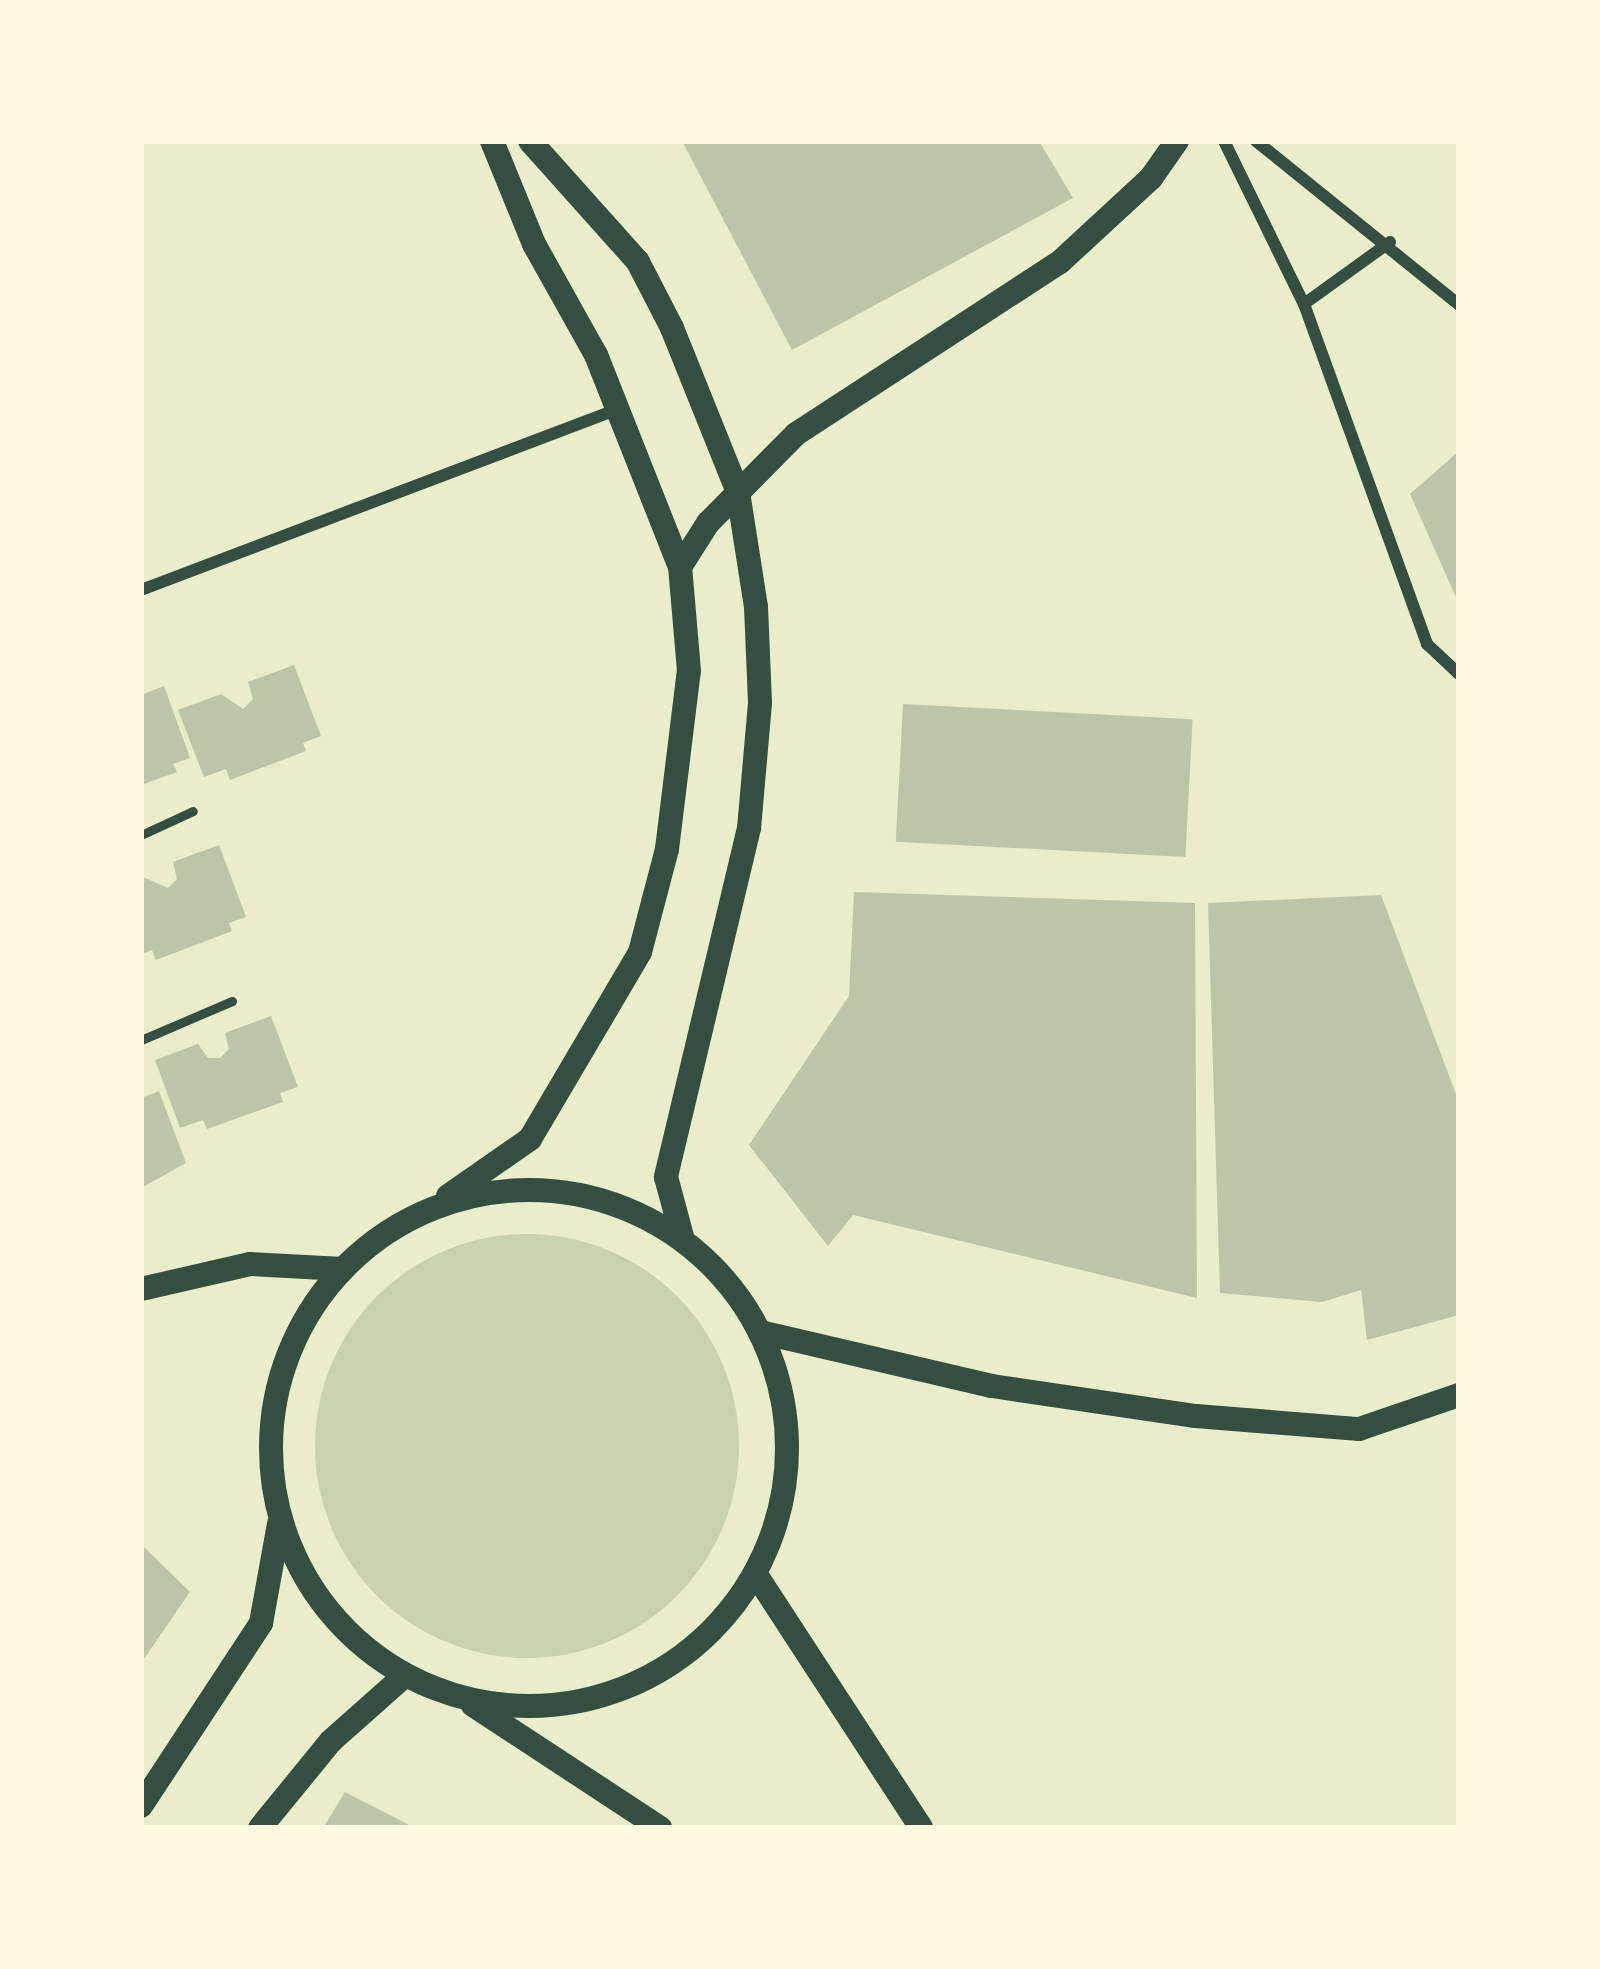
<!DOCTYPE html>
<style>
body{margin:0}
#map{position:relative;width:1600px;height:1969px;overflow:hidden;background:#e9edc9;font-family:Raleway,sans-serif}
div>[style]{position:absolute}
.green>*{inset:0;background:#cad2ad}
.round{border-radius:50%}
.building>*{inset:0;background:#bcc5a7;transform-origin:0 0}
.service>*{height:9px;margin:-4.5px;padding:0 4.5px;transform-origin:4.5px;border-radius:4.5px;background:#344e41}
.minor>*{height:12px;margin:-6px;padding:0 6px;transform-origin:6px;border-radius:6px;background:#344e41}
.secondary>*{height:24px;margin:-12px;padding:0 12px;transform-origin:12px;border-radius:12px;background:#344e41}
.secondary>.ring{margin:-12px;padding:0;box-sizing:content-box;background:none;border:24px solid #344e41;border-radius:50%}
span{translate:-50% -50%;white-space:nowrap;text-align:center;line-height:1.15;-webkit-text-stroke:12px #fefae0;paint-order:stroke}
.frame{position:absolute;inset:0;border:144px solid #fefae0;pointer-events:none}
</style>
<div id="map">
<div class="green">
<i class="round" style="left:315px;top:1234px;width:424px;height:424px"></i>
</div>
<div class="building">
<i style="clip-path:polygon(682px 141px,1039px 141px,1073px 198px,792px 350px)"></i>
<i style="clip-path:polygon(1459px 451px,1459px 604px,1410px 494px)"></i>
<i style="clip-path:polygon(294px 665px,321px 736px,303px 743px,306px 751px,230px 780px,226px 769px,204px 777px,178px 710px,221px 694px,243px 709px,253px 699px,248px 682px)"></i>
<i style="clip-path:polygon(164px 686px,190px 758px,173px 764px,177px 772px,141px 785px,141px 695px)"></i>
<i style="left:903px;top:704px;width:290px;height:138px;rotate:3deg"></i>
<i style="clip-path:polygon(219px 845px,246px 917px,229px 923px,232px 931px,156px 960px,152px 950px,141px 954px,141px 876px,168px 888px,177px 879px,173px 862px)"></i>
<i style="clip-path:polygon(854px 892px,1195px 903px,1197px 1298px,853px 1215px,828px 1246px,749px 1145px,849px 996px)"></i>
<i style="clip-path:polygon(1381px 895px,1459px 1102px,1459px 1315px,1367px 1340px,1361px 1290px,1322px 1302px,1220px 1293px,1208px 903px)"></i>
<i style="clip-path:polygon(271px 1016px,298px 1087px,280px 1093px,283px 1102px,207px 1129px,203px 1120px,180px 1128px,155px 1060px,198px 1044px,208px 1058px,220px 1058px,229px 1049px,225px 1033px)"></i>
<i style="clip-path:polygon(159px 1091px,186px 1163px,141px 1188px,141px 1098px)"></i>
<i style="clip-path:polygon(141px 1544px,190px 1592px,141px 1663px)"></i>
<i style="clip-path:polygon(345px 1792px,415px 1828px,323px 1828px)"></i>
</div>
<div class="service">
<i style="left:141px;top:835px;width:57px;rotate:-24.8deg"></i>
<i style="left:141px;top:1040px;width:99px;rotate:-23.2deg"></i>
</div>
<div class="minor">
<i style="left:1224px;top:141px;width:182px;rotate:63.9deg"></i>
<i style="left:1304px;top:304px;width:362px;rotate:70.1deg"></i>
<i style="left:1427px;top:644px;width:44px;rotate:43.2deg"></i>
<i style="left:1256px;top:141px;width:261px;rotate:38.9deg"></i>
<i style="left:1304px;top:304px;width:106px;rotate:-35.8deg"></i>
<i style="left:141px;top:590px;width:510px;rotate:-20.78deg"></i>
</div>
<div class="secondary">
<i style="left:530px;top:141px;width:162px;rotate:48.2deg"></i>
<i style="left:638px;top:262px;width:74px;rotate:62.7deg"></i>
<i style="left:672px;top:328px;width:177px;rotate:68.1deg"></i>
<i style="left:738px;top:492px;width:116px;rotate:81.1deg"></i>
<i style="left:756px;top:607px;width:96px;rotate:87.6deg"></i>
<i style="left:760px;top:703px;width:125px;rotate:95deg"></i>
<i style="left:749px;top:828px;width:359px;rotate:103.4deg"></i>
<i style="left:666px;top:1177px;width:65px;rotate:74.9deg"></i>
<i style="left:680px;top:567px;width:52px;rotate:-57.5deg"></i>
<i style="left:708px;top:523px;width:125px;rotate:-45.3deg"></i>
<i style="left:796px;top:434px;width:315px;rotate:-33.1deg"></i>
<i style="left:1060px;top:262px;width:124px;rotate:-42.7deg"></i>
<i style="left:1151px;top:178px;width:45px;rotate:-54.9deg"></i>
<i class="ring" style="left:271px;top:1190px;width:492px;height:492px"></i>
<i style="left:448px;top:1196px;width:100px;rotate:-34.8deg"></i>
<i style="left:530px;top:1139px;width:217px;rotate:-59.5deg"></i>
<i style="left:640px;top:952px;width:106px;rotate:-75.3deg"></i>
<i style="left:667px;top:849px;width:179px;rotate:-83deg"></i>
<i style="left:689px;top:671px;width:104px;rotate:-94.9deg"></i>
<i style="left:680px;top:567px;width:228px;rotate:-111.6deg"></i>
<i style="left:596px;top:355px;width:127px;rotate:-119.2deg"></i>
<i style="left:534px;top:244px;width:111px;rotate:-112.2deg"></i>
<i style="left:141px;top:1289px;width:112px;rotate:-12.9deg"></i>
<i style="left:250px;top:1264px;width:93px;rotate:3.1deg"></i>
<i style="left:760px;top:1332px;width:238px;rotate:13.1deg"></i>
<i style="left:992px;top:1386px;width:206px;rotate:8.4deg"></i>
<i style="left:1196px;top:1416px;width:164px;rotate:4.6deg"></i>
<i style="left:1359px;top:1429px;width:106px;rotate:-18.8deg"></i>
<i style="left:755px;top:1573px;width:304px;rotate:56.9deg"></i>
<i style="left:473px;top:1705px;width:224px;rotate:33.3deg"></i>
<i style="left:141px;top:1806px;width:219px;rotate:-56.7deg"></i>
<i style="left:261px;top:1623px;width:101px;rotate:-79.7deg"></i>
<i style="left:260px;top:1828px;width:112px;rotate:-50.8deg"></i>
<i style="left:331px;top:1741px;width:96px;rotate:-41.6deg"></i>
</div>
<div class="frame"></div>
</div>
